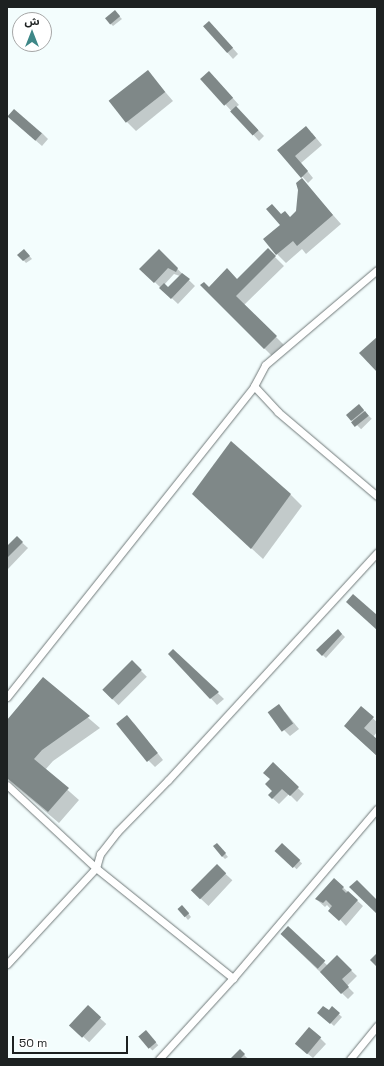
<!DOCTYPE html>
<meta charset="utf-8">
<style>
body{margin:0}
#map{position:relative;width:384px;height:1066px;overflow:hidden;background:#f3fdfd;font-family:"Space Grotesk","Noto Sans Arabic",sans-serif}
div>[style]{position:absolute}
.shadow>*{inset:0;background:#0003;transform-origin:0 0}
.building>*{inset:0;background:#7f8888;transform-origin:0 0}
.roads{filter:drop-shadow(0 0 1px #707979) drop-shadow(0 0 1px #707979)}
.service>*{height:7px;margin:-3.5px;padding:0 3.5px;transform-origin:3.5px;border-radius:3.5px;background:#fff}
span{translate:-50% -50%;white-space:nowrap;text-align:center;line-height:1.15;-webkit-text-stroke:3px #fff;paint-order:stroke}
.frame{position:absolute;inset:0;border:8px solid #1d2121;pointer-events:none}
.north{position:absolute;left:12px;top:12px;width:40px;height:40px;box-sizing:border-box;background:#fff;border:1px solid #a5a6a6;border-radius:50%;rotate:0deg;font-size:11px;font-weight:700;line-height:16px;text-align:center;color:#1d2121}
.north::after{content:'';display:block;margin:auto;width:14px;height:18px;background:#3e8787;clip-path:polygon(50% 0,100% 100%,50% 72%,0 100%)}
.scale{position:absolute;left:12px;top:1036px;width:116px;height:18px;box-sizing:border-box;border:2px solid #1d2121;border-top:0;padding-left:5px;font-size:12px;line-height:14px;white-space:nowrap;color:#1d2121;-webkit-text-stroke:3px #fff;paint-order:stroke}
</style>
<div id="map">
<div class="shadow">
<i style="clip-path:polygon(115px 12px,122px 19px,113px 26px,110px 23px)"></i>
<i style="clip-path:polygon(204px 26px,215px 28px,238px 54px,233px 59px)"></i>
<i style="clip-path:polygon(148px 72px,173px 101px,136px 131px,127px 122px)"></i>
<i style="clip-path:polygon(215px 78px,239px 105px,236px 107px,264px 136px,259px 141px,202px 79px)"></i>
<i style="clip-path:polygon(9px 117px,42px 133px,48px 139px,42px 146px)"></i>
<i style="clip-path:polygon(312px 133px,322px 145px,301px 163px,313px 178px,308px 183px,279px 150px)"></i>
<i style="clip-path:polygon(310px 189px,341px 224px,306px 254px,302px 249px,286px 263px,277px 254px,282px 215px,290px 218px,297px 212px)"></i>
<i style="clip-path:polygon(268px 250px,284px 266px,244px 305px,285px 346px,273px 357px,201px 285px,209px 288px,237px 280px)"></i>
<i style="clip-path:polygon(evenodd,159px 251px,195px 286px,178px 304px,141px 269px,159px 251px,174px 274px,180px 276px,168px 289px,164px 285px,174px 274px)"></i>
<i style="clip-path:polygon(27px 253px,32px 259px,26px 263px,19px 255px)"></i>
<i style="left:359px;top:406px;width:18px;height:15px;rotate:45deg"></i>
<i style="clip-path:polygon(291px 495px,302px 506px,263px 559px,204px 505px)"></i>
<i style="clip-path:polygon(17px 538px,28px 548px,7px 570px,7px 548px)"></i>
<i style="clip-path:polygon(338px 630px,345px 637px,326px 658px,317px 650px)"></i>
<i style="clip-path:polygon(173px 650px,224px 699px,217px 705px,170px 654px)"></i>
<i style="left:132px;top:662px;width:21px;height:40px;rotate:45deg"></i>
<i style="clip-path:polygon(43px 679px,100px 728px,53px 761px,45px 770px,79px 800px,59px 823px,7px 779px,7px 721px)"></i>
<i style="clip-path:polygon(361px 708px,377px 722px,377px 732px,373px 737px,377px 740px,377px 756px,345px 726px)"></i>
<i style="clip-path:polygon(285px 712px,299px 729px,290px 736px,284px 730px)"></i>
<i style="clip-path:polygon(133px 722px,163px 760px,155px 767px,149px 761px)"></i>
<i style="clip-path:polygon(273px 764px,304px 794px,297px 802px,289px 794px,279px 804px,269px 795px,273px 791px)"></i>
<i style="left:282px;top:844px;width:28px;height:8px;rotate:44deg"></i>
<i style="clip-path:polygon(220px 847px,228px 857px,225px 859px,222px 856px)"></i>
<i style="left:217px;top:866px;width:21px;height:35px;rotate:43deg"></i>
<i style="clip-path:polygon(334px 879px,363px 906px,346px 926px,327px 905px,325px 907px,316px 899px)"></i>
<i style="clip-path:polygon(179px 909px,185px 909px,191px 917px,188px 920px)"></i>
<i style="clip-path:polygon(288px 928px,328px 966px,337px 957px,357px 976px,347px 986px,354px 993px,348px 999px,288px 941px)"></i>
<i style="left:88px;top:1007px;width:25px;height:25px;rotate:43deg"></i>
<i style="clip-path:polygon(332px 1008px,342px 1017px,334px 1026px,322px 1015px)"></i>
<i style="left:146px;top:1032px;width:18px;height:8px;rotate:47deg"></i>
<i style="clip-path:polygon(320px 1038px,326px 1044px,313px 1058px,303px 1050px)"></i>
<i style="clip-path:polygon(240px 1050px,246px 1057px,249px 1059px,232px 1059px)"></i>
</div>
<div class="building">
<i style="left:115px;top:10px;width:8px;height:13px;rotate:50deg"></i>
<i style="left:209px;top:21px;width:36px;height:8px;rotate:48deg"></i>
<i style="left:148px;top:70px;width:28px;height:50px;rotate:52deg"></i>
<i style="left:209px;top:71px;width:36px;height:12px;rotate:48deg"></i>
<i style="left:236px;top:106px;width:33px;height:8px;rotate:47deg"></i>
<i style="left:14px;top:109px;width:37px;height:10px;rotate:41deg"></i>
<i style="clip-path:polygon(306px 126px,316px 138px,295px 156px,308px 171px,301px 178px,277px 150px)"></i>
<i style="clip-path:polygon(302px 178px,333px 215px,297px 246px,293px 241px,276px 255px,263px 239px,280px 225px,266px 209px,272px 204px,281px 214px,285px 211px,290px 217px,296px 211px,298px 190px,296px 183px)"></i>
<i style="clip-path:polygon(268px 248px,276px 256px,236px 296px,277px 336px,264px 349px,200px 285px,204px 282px,209px 287px,227px 268px,237px 279px)"></i>
<i style="clip-path:polygon(24px 249px,30px 256px,23px 261px,17px 255px)"></i>
<i style="clip-path:polygon(159px 249px,178px 268px,176px 272px,168px 268px,154px 283px,139px 269px)"></i>
<i style="clip-path:polygon(182px 273px,190px 279px,171px 299px,159px 288px,164px 283px,168px 287px)"></i>
<i style="clip-path:polygon(377px 337px,377px 372px,359px 353px)"></i>
<i style="left:359px;top:404px;width:8px;height:17px;rotate:50deg"></i>
<i style="left:365px;top:411px;width:6px;height:18px;rotate:51deg"></i>
<i style="clip-path:polygon(231px 441px,291px 494px,251px 549px,192px 494px)"></i>
<i style="clip-path:polygon(17px 536px,23px 542px,7px 558px,7px 546px)"></i>
<i style="clip-path:polygon(353px 594px,377px 615px,377px 630px,346px 602px)"></i>
<i style="clip-path:polygon(338px 629px,342px 634px,322px 656px,316px 650px)"></i>
<i style="clip-path:polygon(173px 649px,219px 692px,210px 699px,168px 654px)"></i>
<i style="left:132px;top:660px;width:14px;height:42px;rotate:45deg"></i>
<i style="clip-path:polygon(43px 677px,90px 716px,42px 750px,34px 759px,69px 788px,48px 812px,7px 778px,7px 720px)"></i>
<i style="left:279px;top:704px;width:24px;height:14px;rotate:54deg"></i>
<i style="clip-path:polygon(361px 706px,374px 717px,364px 728px,377px 739px,377px 756px,344px 726px)"></i>
<i style="left:127px;top:715px;width:49px;height:14px;rotate:51deg"></i>
<i style="clip-path:polygon(273px 762px,299px 787px,290px 796px,282px 789px,272px 799px,268px 795px,272px 791px,265px 784px,270px 779px,263px 773px)"></i>
<i style="clip-path:polygon(217px 843px,226px 853px,222px 857px,213px 846px)"></i>
<i style="left:282px;top:843px;width:25px;height:11px;rotate:43deg"></i>
<i style="left:217px;top:864px;width:13px;height:37px;rotate:45deg"></i>
<i style="clip-path:polygon(334px 878px,344px 887px,342px 889px,346px 893px,348px 891px,358px 900px,339px 921px,328px 911px,332px 906px,326px 900px,323px 903px,315px 899px)"></i>
<i style="clip-path:polygon(357px 880px,377px 900px,377px 914px,349px 887px)"></i>
<i style="left:182px;top:905px;width:11px;height:6px;rotate:49deg"></i>
<i style="left:288px;top:926px;width:51px;height:11px;rotate:43deg"></i>
<i style="clip-path:polygon(377px 953px,377px 967px,370px 960px)"></i>
<i style="clip-path:polygon(337px 955px,352px 970px,342px 979px,349px 987px,341px 994px,320px 972px)"></i>
<i style="left:88px;top:1005px;width:18px;height:28px;rotate:43deg"></i>
<i style="clip-path:polygon(323px 1006px,329px 1010px,332px 1006px,340px 1013px,330px 1024px,317px 1013px)"></i>
<i style="left:309px;top:1027px;width:16px;height:22px;rotate:40deg"></i>
<i style="left:146px;top:1030px;width:16px;height:10px;rotate:50deg"></i>
<i style="clip-path:polygon(240px 1049px,245px 1054px,240px 1059px,230px 1059px)"></i>
</div>
<div class="roads">
<div class="service">
<i style="left:254px;top:386px;width:24px;rotate:-62deg"></i>
<i style="left:265px;top:365px;width:147px;rotate:-40.3deg"></i>
<i style="left:7px;top:697px;width:397px;rotate:-51.5deg"></i>
<i style="left:254px;top:386px;width:35px;rotate:47deg"></i>
<i style="left:278px;top:412px;width:130px;rotate:40.3deg"></i>
<i style="left:7px;top:785px;width:122px;rotate:43deg"></i>
<i style="left:96px;top:868px;width:176px;rotate:38.8deg"></i>
<i style="left:233px;top:978px;width:222px;rotate:-49.6deg"></i>
<i style="left:7px;top:964px;width:131px;rotate:-47.2deg"></i>
<i style="left:96px;top:868px;width:15px;rotate:-74deg"></i>
<i style="left:100px;top:854px;width:28px;rotate:-52deg"></i>
<i style="left:117px;top:832px;width:73px;rotate:-45.6deg"></i>
<i style="left:168px;top:780px;width:309px;rotate:-47.4deg"></i>
<i style="left:159px;top:1059px;width:110px;rotate:-47.6deg"></i>
<i style="left:350px;top:1059px;width:43px;rotate:-50.7deg"></i>
</div>
</div>
<div class="frame"></div>
<div class="north">ش</div>
<div class="scale">50 m</div>
</div>
